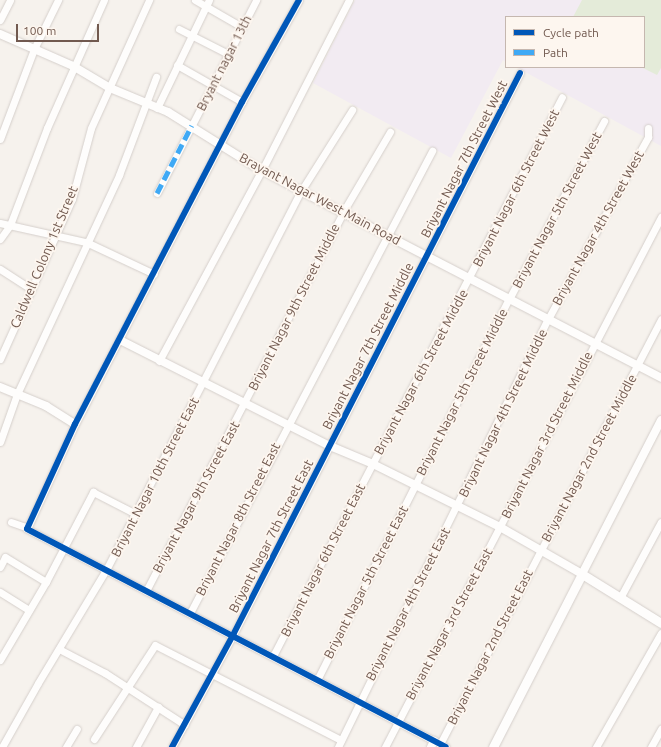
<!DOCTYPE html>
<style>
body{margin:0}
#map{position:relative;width:661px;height:747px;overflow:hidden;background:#f6f2ed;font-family:Ubuntu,sans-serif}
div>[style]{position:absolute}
.education>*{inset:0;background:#f2ebf2}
.green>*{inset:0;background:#e4ebd9}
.roads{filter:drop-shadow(0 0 1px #d5cfcb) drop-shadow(0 0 1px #d5cfcb)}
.minor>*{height:7px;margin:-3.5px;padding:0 3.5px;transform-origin:3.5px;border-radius:3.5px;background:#fefdfc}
.tertiary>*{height:8px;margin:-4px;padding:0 4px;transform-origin:4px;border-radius:4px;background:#fefdfc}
.secondary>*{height:9px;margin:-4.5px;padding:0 4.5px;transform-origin:4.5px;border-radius:4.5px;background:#fefdfc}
.quiet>*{height:5px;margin-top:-2.5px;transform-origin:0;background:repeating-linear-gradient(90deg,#3fa9f5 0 10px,transparent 0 15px)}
.cycleway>*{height:6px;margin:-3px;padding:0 3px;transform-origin:3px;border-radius:3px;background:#0057b8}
span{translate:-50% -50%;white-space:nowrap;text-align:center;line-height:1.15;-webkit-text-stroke:3.5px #fdf6ef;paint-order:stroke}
.street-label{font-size:13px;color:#71594f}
.legend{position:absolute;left:505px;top:16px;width:140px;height:52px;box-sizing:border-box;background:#fdf6ef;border:1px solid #c5b7af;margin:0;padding:5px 7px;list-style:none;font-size:12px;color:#71594f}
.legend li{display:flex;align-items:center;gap:8px;height:20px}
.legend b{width:20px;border:1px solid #c5b7af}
.scale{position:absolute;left:16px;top:24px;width:83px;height:18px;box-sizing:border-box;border:2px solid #71594f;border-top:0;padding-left:5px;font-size:12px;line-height:14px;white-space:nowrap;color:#71594f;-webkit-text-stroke:3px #fdf6ef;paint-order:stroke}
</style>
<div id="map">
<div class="education">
<i style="clip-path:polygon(355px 0,661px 0,661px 146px,516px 67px,644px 67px,644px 17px,506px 17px,506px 62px,503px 60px,451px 158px,313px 83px)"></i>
</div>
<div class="green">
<i style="clip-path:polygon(582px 0,661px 0,661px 68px,657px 75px,641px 67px,644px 67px,644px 17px,573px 17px)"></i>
</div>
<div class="roads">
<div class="minor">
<i style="left:195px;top:0;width:54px;rotate:29.9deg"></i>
<i style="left:299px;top:0;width:117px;rotate:119.2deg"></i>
<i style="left:242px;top:102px;width:363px;rotate:117.4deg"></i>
<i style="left:75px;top:424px;width:115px;rotate:114.6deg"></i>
<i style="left:27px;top:529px;width:472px;rotate:27.5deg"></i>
<i style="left:0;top:20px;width:22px;rotate:-63deg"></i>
<i style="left:179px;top:29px;width:55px;rotate:27deg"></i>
<i style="left:177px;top:65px;width:75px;rotate:29.6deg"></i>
<i style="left:157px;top:108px;width:120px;rotate:-64.3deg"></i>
<i style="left:0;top:139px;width:96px;rotate:-69.3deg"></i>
<i style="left:34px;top:49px;width:55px;rotate:-63.9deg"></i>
<i style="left:157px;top:193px;width:217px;rotate:-62.8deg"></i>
<i style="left:0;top:223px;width:88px;rotate:12.5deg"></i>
<i style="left:86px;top:242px;width:75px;rotate:25.2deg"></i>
<i style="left:0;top:239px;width:17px;rotate:-54deg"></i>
<i style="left:10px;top:225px;width:104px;rotate:-69.1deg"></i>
<i style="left:47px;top:128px;width:140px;rotate:-66deg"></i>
<i style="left:0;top:269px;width:37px;rotate:33deg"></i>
<i style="left:0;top:359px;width:175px;rotate:-65.8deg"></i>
<i style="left:72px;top:199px;width:73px;rotate:-75deg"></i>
<i style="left:91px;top:128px;width:141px;rotate:-65.6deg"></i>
<i style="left:159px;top:361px;width:217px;rotate:-61.7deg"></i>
<i style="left:262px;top:170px;width:191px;rotate:-62.9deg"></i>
<i style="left:0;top:442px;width:51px;rotate:-70.5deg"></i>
<i style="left:17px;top:394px;width:242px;rotate:-65deg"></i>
<i style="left:119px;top:175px;width:105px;rotate:-69.3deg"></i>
<i style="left:11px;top:522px;width:18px;rotate:19deg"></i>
<i style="left:0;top:567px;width:11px;rotate:-63deg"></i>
<i style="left:5px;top:557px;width:48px;rotate:31.4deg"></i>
<i style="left:146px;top:591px;width:427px;rotate:-62.5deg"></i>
<i style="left:343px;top:212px;width:93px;rotate:-59.6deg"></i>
<i style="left:0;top:592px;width:34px;rotate:32deg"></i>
<i style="left:620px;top:598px;width:86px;rotate:-61.7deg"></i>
<i style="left:190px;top:613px;width:522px;rotate:-62.35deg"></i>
<i style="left:59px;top:649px;width:52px;rotate:27.6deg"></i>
<i style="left:105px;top:673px;width:95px;rotate:33deg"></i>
<i style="left:273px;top:656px;width:629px;rotate:-62.66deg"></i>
<i style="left:0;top:660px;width:91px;rotate:-59.5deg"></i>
<i style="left:46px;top:582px;width:102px;rotate:-62.4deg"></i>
<i style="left:93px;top:492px;width:48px;rotate:27.1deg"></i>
<i style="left:317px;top:680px;width:427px;rotate:-63.3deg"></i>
<i style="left:509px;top:299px;width:202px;rotate:-61.9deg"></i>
<i style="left:94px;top:739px;width:112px;rotate:-57deg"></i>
<i style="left:155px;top:645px;width:209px;rotate:27.1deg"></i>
<i style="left:440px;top:744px;width:479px;rotate:-62.5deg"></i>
<i style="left:2px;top:747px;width:73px;rotate:-60.6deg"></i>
<i style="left:38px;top:683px;width:132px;rotate:-59deg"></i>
<i style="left:106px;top:570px;width:426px;rotate:-62.8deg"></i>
<i style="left:301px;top:191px;width:96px;rotate:-57.8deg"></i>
<i style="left:66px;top:747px;width:21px;rotate:-59deg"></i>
<i style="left:136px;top:747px;width:46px;rotate:-61.2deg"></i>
<i style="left:172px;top:747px;width:128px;rotate:-61.4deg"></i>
<i style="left:233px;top:635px;width:631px;rotate:-62.95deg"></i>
<i style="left:338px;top:747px;width:477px;rotate:-63.9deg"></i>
<i style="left:548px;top:319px;width:208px;rotate:-61.2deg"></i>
<i style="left:648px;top:137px;width:9px;rotate:-90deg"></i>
<i style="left:385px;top:747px;width:598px;rotate:-62.49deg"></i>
<i style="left:596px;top:747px;width:131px;rotate:-60.3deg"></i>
<i style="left:651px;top:747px;width:21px;rotate:-61deg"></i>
</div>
<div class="tertiary">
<i style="left:0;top:34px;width:80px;rotate:23.7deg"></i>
<i style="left:73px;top:66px;width:43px;rotate:30.7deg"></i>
<i style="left:110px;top:88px;width:63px;rotate:22.5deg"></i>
<i style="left:168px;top:112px;width:102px;rotate:32.1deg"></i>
<i style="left:254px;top:166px;width:53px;rotate:28deg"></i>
<i style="left:301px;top:191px;width:406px;rotate:27.4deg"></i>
<i style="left:120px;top:340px;width:235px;rotate:26.8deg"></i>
<i style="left:330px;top:446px;width:47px;rotate:22.7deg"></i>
<i style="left:373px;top:464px;width:142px;rotate:26.4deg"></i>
<i style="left:500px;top:527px;width:95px;rotate:29.8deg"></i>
<i style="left:582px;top:574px;width:173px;rotate:-62.8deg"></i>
<i style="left:0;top:387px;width:50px;rotate:22.4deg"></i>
<i style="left:46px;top:406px;width:34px;rotate:32deg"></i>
<i style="left:431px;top:747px;width:7px;rotate:-63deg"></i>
</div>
<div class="secondary">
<i style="left:493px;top:747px;width:195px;rotate:-62.8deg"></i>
<i style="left:582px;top:574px;width:93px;rotate:31.8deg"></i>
</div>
</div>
<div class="quiet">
<i style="left:157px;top:193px;width:76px;rotate:-62.8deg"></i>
</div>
<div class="cycleway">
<i style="left:299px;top:0;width:117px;rotate:119.2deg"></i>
<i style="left:242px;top:102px;width:363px;rotate:117.4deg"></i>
<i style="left:75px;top:424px;width:115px;rotate:114.6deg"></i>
<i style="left:27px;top:529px;width:472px;rotate:27.5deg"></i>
<i style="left:172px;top:747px;width:128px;rotate:-61.4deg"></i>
<i style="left:233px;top:635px;width:631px;rotate:-62.95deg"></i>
</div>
<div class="street-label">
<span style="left:224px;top:63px;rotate:-63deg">Bryant nagar 13th</span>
<span style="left:464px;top:159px;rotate:-63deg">Briyant Nagar 7th Street West</span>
<span style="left:516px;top:188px;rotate:-63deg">Briyant Nagar 6th Street West</span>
<span style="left:320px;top:199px;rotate:28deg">Brayant Nagar West Main Road</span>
<span style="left:557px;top:210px;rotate:-62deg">Briyant Nagar 5th Street West</span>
<span style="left:598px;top:228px;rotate:-61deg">Briyant Nagar 4th Street West</span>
<span style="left:44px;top:257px;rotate:-67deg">Caldwell Colony 1st Street</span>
<span style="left:294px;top:307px;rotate:-63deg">Briyant Nagar 9th Street Middle</span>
<span style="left:368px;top:346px;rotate:-63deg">Briyant Nagar 7th Street Middle</span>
<span style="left:421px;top:372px;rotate:-62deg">Briyant Nagar 6th Street Middle</span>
<span style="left:462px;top:392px;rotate:-63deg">Briyant Nagar 5th Street Middle</span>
<span style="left:503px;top:413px;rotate:-64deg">Briyant Nagar 4th Street Middle</span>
<span style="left:547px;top:435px;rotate:-63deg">Briyant Nagar 3rd Street Middle</span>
<span style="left:589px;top:458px;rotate:-62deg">Briyant Nagar 2nd Street Middle</span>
<span style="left:155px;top:477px;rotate:-63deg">Briyant Nagar 10th Street East</span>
<span style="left:196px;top:497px;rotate:-62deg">Briyant Nagar 9th Street East</span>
<span style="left:238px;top:519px;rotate:-63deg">Briyant Nagar 8th Street East</span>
<span style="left:271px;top:536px;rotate:-63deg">Briyant Nagar 7th Street East</span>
<span style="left:323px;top:560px;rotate:-63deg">Briyant Nagar 6th Street East</span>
<span style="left:366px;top:582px;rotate:-63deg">Briyant Nagar 5th Street East</span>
<span style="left:408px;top:604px;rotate:-63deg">Briyant Nagar 4th Street East</span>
<span style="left:449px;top:624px;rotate:-62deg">Briyant Nagar 3rd Street East</span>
<span style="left:490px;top:647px;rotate:-63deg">Briyant Nagar 2nd Street East</span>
</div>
<ul class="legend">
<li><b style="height:5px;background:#0057b8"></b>Cycle path</li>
<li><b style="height:5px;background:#3fa9f5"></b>Path</li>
</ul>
<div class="scale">100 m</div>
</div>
